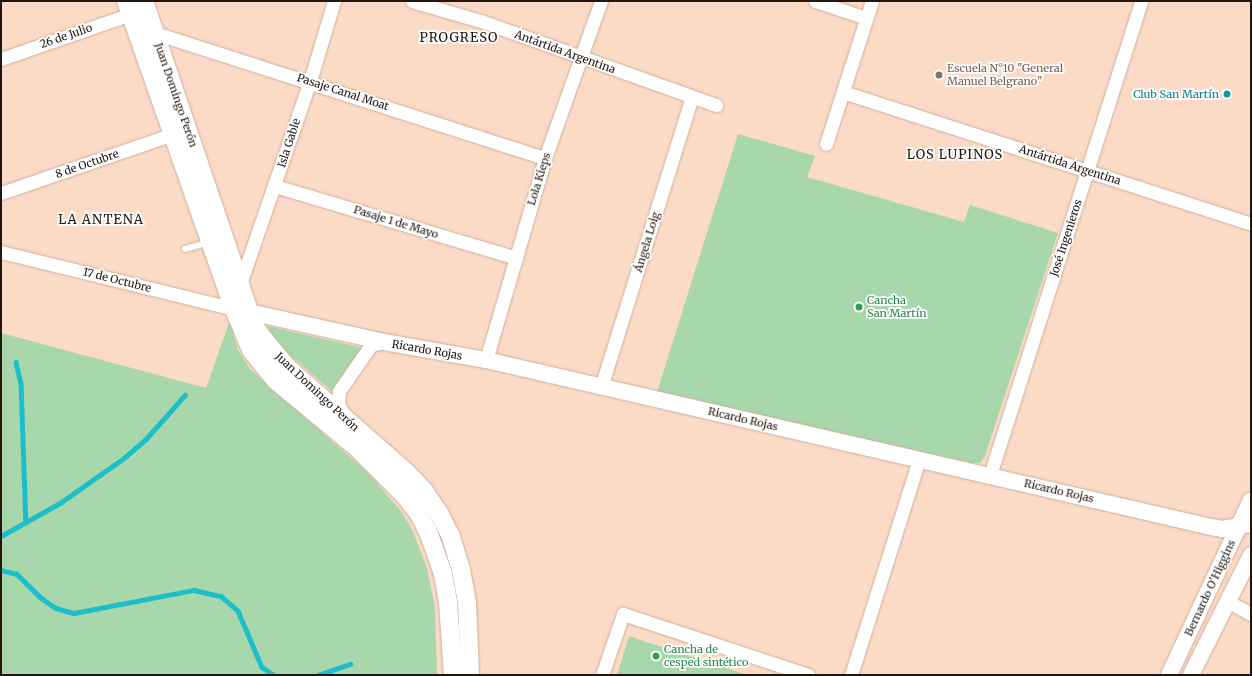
<!DOCTYPE html>
<meta charset="utf-8">
<style>
body{margin:0}
#map{position:relative;width:1252px;height:676px;overflow:hidden;background:#fbdac6;font-family:Merriweather,serif}
div>[style]{position:absolute}
.green>*{inset:0;background:#a8d7ac}
.stream>*{height:4.5px;margin:-2.25px;padding:0 2.25px;transform-origin:2.25px;border-radius:2.25px;background:#1cbfc9}
.roads{filter:drop-shadow(0 0 1px #ceaf9c) drop-shadow(0 0 1px #ceaf9c)}
.service>*{height:6px;margin:-3px;padding:0 3px;transform-origin:3px;border-radius:3px;background:#fff}
.minor>*{height:13px;margin:-6.5px;padding:0 6.5px;transform-origin:6.5px;border-radius:6.5px;background:#fff}
.tertiary>*{height:16px;margin:-8px;padding:0 8px;transform-origin:8px;border-radius:8px;background:#fff}
.secondary>*{height:18px;margin:-9px;padding:0 9px;transform-origin:9px;border-radius:9px;background:#fff}
.dots>*{width:11px;height:11px;translate:-50% -50%;box-sizing:border-box;border:2px solid #fff;border-radius:50%}
span{translate:-50% -50%;white-space:nowrap;text-align:center;line-height:1.15;-webkit-text-stroke:3.5px #fff;paint-order:stroke}
.street-label{font-size:11px;color:#22160f}
.education-label{font-size:11px;color:#785e54}
.left{translate:0 -50%;text-align:left}
.culture-label{font-size:11px;color:#0d838f}
.right{translate:-100% -50%;text-align:right}
.leisure-label{font-size:11px;color:#27864d}
.quarter-label{font-size:13px;color:#22160f;letter-spacing:1px}
.frame{position:absolute;inset:0;border:2px solid #22160f;pointer-events:none}
</style>
<div id="map">
<div class="green">
<i style="clip-path:polygon(738px 134px,815px 156px,807px 177px,964px 222px,970px 205px,1058px 233px,985px 456px,980px 463px,971px 463px,657px 392px)"></i>
<i style="clip-path:polygon(234px 309px,233px 334px,238px 350px,250px 369px,367px 472px,400px 510px,412px 529px,427px 568px,435px 607px,437px 675px,1px 675px,1px 333px,206px 388px)"></i>
<i style="clip-path:polygon(267px 326px,363px 348px,332px 391px,278px 345px)"></i>
<i style="clip-path:polygon(629px 636px,747px 675px,617px 675px)"></i>
</div>
<div class="stream">
<i style="left:16px;top:362px;width:22px;rotate:77deg"></i>
<i style="left:21px;top:383px;width:140px;rotate:88deg"></i>
<i style="left:1px;top:536px;width:68px;rotate:-29.2deg"></i>
<i style="left:60px;top:503px;width:78px;rotate:-35.1deg"></i>
<i style="left:124px;top:458px;width:28px;rotate:-41deg"></i>
<i style="left:145px;top:440px;width:60px;rotate:-48.4deg"></i>
<i style="left:1px;top:570px;width:16px;rotate:14deg"></i>
<i style="left:17px;top:574px;width:33px;rotate:45deg"></i>
<i style="left:40px;top:597px;width:19px;rotate:35deg"></i>
<i style="left:56px;top:608px;width:19px;rotate:16deg"></i>
<i style="left:74px;top:613px;width:122px;rotate:-10.9deg"></i>
<i style="left:194px;top:590px;width:28px;rotate:13deg"></i>
<i style="left:221px;top:596px;width:23px;rotate:41deg"></i>
<i style="left:238px;top:611px;width:61px;rotate:66.8deg"></i>
<i style="left:262px;top:667px;width:14px;rotate:34deg"></i>
<i style="left:318px;top:675px;width:34px;rotate:-19deg"></i>
</div>
<div class="roads">
<div class="service">
<i style="left:185px;top:249px;width:25px;rotate:-16deg"></i>
</div>
<div class="minor">
<i style="left:412px;top:1px;width:72px;rotate:16.2deg"></i>
<i style="left:481px;top:21px;width:250px;rotate:19.7deg"></i>
<i style="left:815px;top:1px;width:54px;rotate:18.4deg"></i>
<i style="left:149px;top:34px;width:6px;rotate:-9deg"></i>
<i style="left:155px;top:33px;width:410px;rotate:17.8deg"></i>
<i style="left:1px;top:59px;width:138px;rotate:-19.1deg"></i>
<i style="left:843px;top:92px;width:429px;rotate:17.9deg"></i>
<i style="left:826px;top:144px;width:150px;rotate:-72.2deg"></i>
<i style="left:275px;top:186px;width:252px;rotate:16.6deg"></i>
<i style="left:1px;top:193px;width:182px;rotate:-18.9deg"></i>
<i style="left:1px;top:252px;width:240px;rotate:13.7deg"></i>
<i style="left:240px;top:284px;width:215px;rotate:-71deg"></i>
<i style="left:310px;top:81px;width:84px;rotate:-73.3deg"></i>
<i style="left:486px;top:360px;width:210px;rotate:-73.7deg"></i>
<i style="left:545px;top:158px;width:167px;rotate:-70.4deg"></i>
<i style="left:601px;top:387px;width:304px;rotate:-72.6deg"></i>
<i style="left:343px;top:415px;width:13px;rotate:-113deg"></i>
<i style="left:338px;top:403px;width:12px;rotate:-85deg"></i>
<i style="left:339px;top:391px;width:56px;rotate:-55.2deg"></i>
<i style="left:371px;top:345px;width:13px;rotate:-13deg"></i>
<i style="left:990px;top:475px;width:497px;rotate:-72.3deg"></i>
<i style="left:1229px;top:602px;width:25px;rotate:29deg"></i>
<i style="left:602px;top:675px;width:65px;rotate:-71deg"></i>
<i style="left:623px;top:614px;width:195px;rotate:18.2deg"></i>
<i style="left:851px;top:675px;width:226px;rotate:-72.5deg"></i>
</div>
<div class="tertiary">
<i style="left:240px;top:310px;width:148px;rotate:12.5deg"></i>
<i style="left:384px;top:342px;width:104px;rotate:10deg"></i>
<i style="left:486px;top:360px;width:744px;rotate:12.97deg"></i>
<i style="left:1211px;top:527px;width:11px;rotate:10deg"></i>
<i style="left:1222px;top:529px;width:29px;rotate:-10deg"></i>
<i style="left:1169px;top:675px;width:193px;rotate:-64.9deg"></i>
<i style="left:1191px;top:675px;width:134px;rotate:-63.4deg"></i>
</div>
<div class="secondary">
<i style="left:126px;top:1px;width:326px;rotate:70.7deg"></i>
<i style="left:234px;top:309px;width:44px;rotate:67.5deg"></i>
<i style="left:251px;top:350px;width:38px;rotate:51deg"></i>
<i style="left:275px;top:380px;width:105px;rotate:39.6deg"></i>
<i style="left:356px;top:447px;width:69px;rotate:45deg"></i>
<i style="left:405px;top:496px;width:23px;rotate:52deg"></i>
<i style="left:419px;top:514px;width:22px;rotate:63deg"></i>
<i style="left:429px;top:534px;width:42px;rotate:70.7deg"></i>
<i style="left:443px;top:574px;width:28px;rotate:80deg"></i>
<i style="left:448px;top:602px;width:73px;rotate:86.1deg"></i>
<i style="left:144px;top:1px;width:328px;rotate:71.3deg"></i>
<i style="left:249px;top:312px;width:22px;rotate:66deg"></i>
<i style="left:258px;top:332px;width:45px;rotate:50.4deg"></i>
<i style="left:287px;top:367px;width:156px;rotate:41.4deg"></i>
<i style="left:404px;top:470px;width:29px;rotate:46deg"></i>
<i style="left:424px;top:491px;width:27px;rotate:56deg"></i>
<i style="left:439px;top:513px;width:27px;rotate:63deg"></i>
<i style="left:451px;top:537px;width:34px;rotate:73deg"></i>
<i style="left:461px;top:569px;width:34px;rotate:80deg"></i>
<i style="left:467px;top:602px;width:73px;rotate:87.6deg"></i>
</div>
</div>
<div class="dots">
<i style="left:939px;top:75px;background:#8d6e63"></i>
<i style="left:1227px;top:94px;background:#0f9aa8"></i>
<i style="left:859px;top:307px;background:#2e9e5b"></i>
<i style="left:656px;top:656px;background:#2e9e5b"></i>
</div>
<div class="street-label">
<span style="left:66px;top:36px;rotate:-19deg">26 de Julio</span>
<span style="left:565px;top:52px;rotate:20deg">Antártida Argentina</span>
<span style="left:343px;top:92px;rotate:18deg">Pasaje Canal Moat</span>
<span style="left:176px;top:95px;rotate:71deg">Juan Domingo Perón</span>
<span style="left:289px;top:143px;rotate:-72deg">Isla Gable</span>
<span style="left:87px;top:164px;rotate:-19deg">8 de Octubre</span>
<span style="left:1070px;top:165px;rotate:18deg">Antártida Argentina</span>
<span style="left:539px;top:179px;rotate:-73deg">Lola Kieps</span>
<span style="left:396px;top:222px;rotate:17deg">Pasaje 1 de Mayo</span>
<span style="left:1066px;top:238px;rotate:-72deg">José Ingenieros</span>
<span style="left:647px;top:242px;rotate:-73deg">Ángela Loig</span>
<span style="left:117px;top:280px;rotate:14deg">17 de Octubre</span>
<span style="left:427px;top:350px;rotate:10deg">Ricardo Rojas</span>
<span style="left:317px;top:392px;rotate:43deg">Juan Domingo Perón</span>
<span style="left:743px;top:419px;rotate:13deg">Ricardo Rojas</span>
<span style="left:1059px;top:491px;rotate:13deg">Ricardo Rojas</span>
<span style="left:1210px;top:588px;rotate:-65deg">Bernardo O'Higgins</span>
</div>
<div class="education-label">
<span class="left" style="left:947px;top:75px">Escuela N°10 "General<br>Manuel Belgrano"</span>
</div>
<div class="culture-label">
<span class="right" style="left:1219px;top:94px">Club San Martín</span>
</div>
<div class="leisure-label">
<span class="left" style="left:867px;top:307px">Cancha<br>San Martín</span>
<span class="left" style="left:664px;top:656px">Cancha de<br>cesped sintético</span>
</div>
<div class="quarter-label">
<span style="left:459px;top:38px">PROGRESO</span>
<span style="left:955px;top:155px">LOS LUPINOS</span>
<span style="left:101px;top:220px">LA ANTENA</span>
</div>
<div class="frame"></div>
</div>
